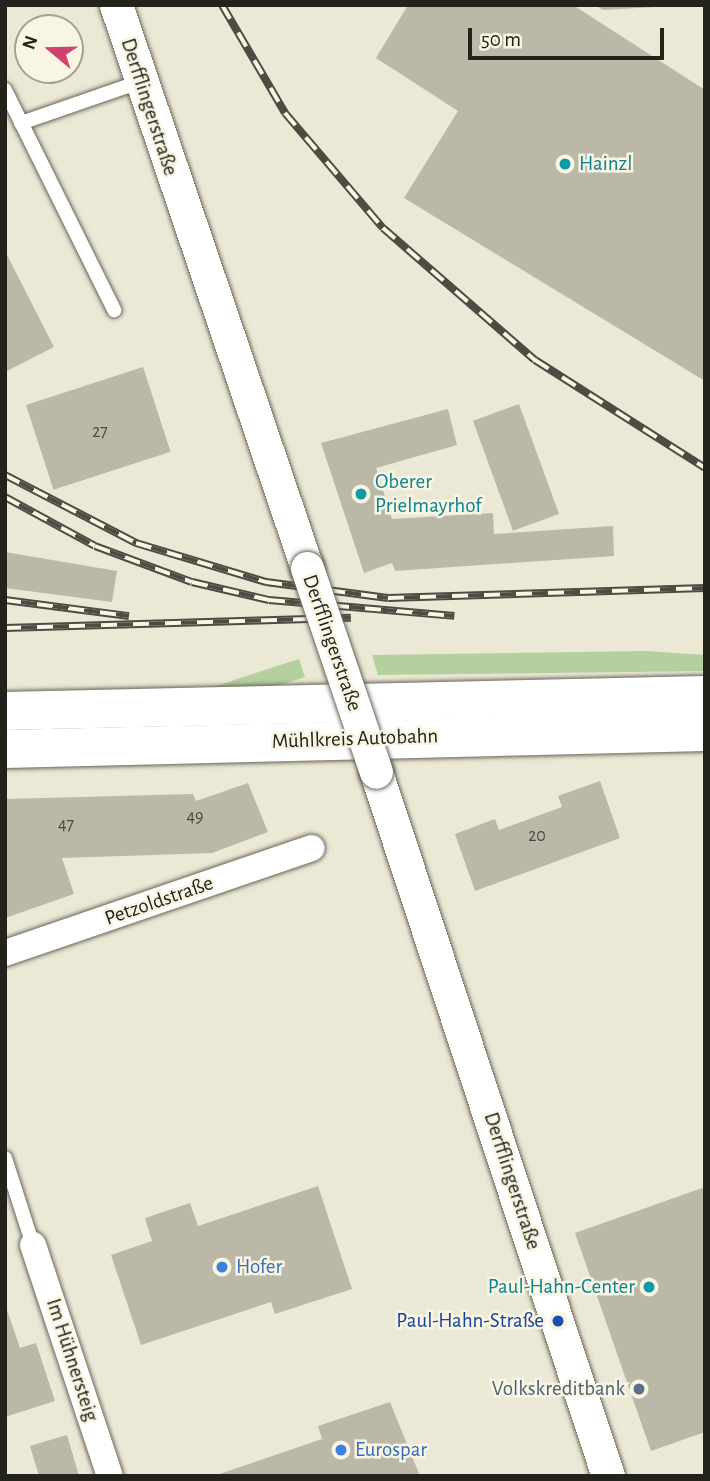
<!DOCTYPE html>
<meta charset="utf-8">
<style>
body{margin:0}
#map{position:relative;width:710px;height:1481px;overflow:hidden;background:#ebe8d6;font-family:"Alegreya Sans",sans-serif}
div>[style]{position:absolute}
.green>*{inset:0;background:#b4d09e;transform-origin:0 0}
.building>*{inset:0;background:#bbb8a7;transform-origin:0 0}
.roads{filter:drop-shadow(0 0 2px #696657) drop-shadow(0 0 2px #696657)}
.service>*{height:14px;margin:-7px;padding:0 7px;transform-origin:7px;border-radius:7px;background:#fff}
.minor>*{height:26px;margin:-13px;padding:0 13px;transform-origin:13px;border-radius:13px;background:#fff}
.tertiary>*{height:33px;margin:-16.5px;padding:0 16.5px;transform-origin:16.5px;border-radius:16.5px;background:#fff}
.motorway>*{height:38px;margin:-19px;padding:0 19px;transform-origin:19px;border-radius:19px;background:#fff}
.rail>*{height:8px;margin-top:-4px;transform-origin:0;background:repeating-linear-gradient(90deg,#f8f5e3 0 16px,#4d4b42 0 32px);box-sizing:border-box;border-block:2px solid #4d4b42}
.bridges{filter:drop-shadow(0 0 2px #696657) drop-shadow(0 0 2px #696657)}
.tertiary-bridge>*{height:33px;margin:-16.5px;padding:0 16.5px;transform-origin:16.5px;border-radius:16.5px;background:#fff}
.dots>*{width:19px;height:19px;translate:-50% -50%;box-sizing:border-box;border:4px solid #f8f5e3;border-radius:50%}
span{translate:-50% -50%;white-space:nowrap;text-align:center;line-height:1.15;-webkit-text-stroke:5px #f8f5e3;paint-order:stroke}
.number-label{font-size:18px;color:#49483e}
.number-label span{-webkit-text-stroke-width:0}
.street-label{font-size:21px;color:#23221b}
.culture-label{font-size:21px;color:#0d838f}
.left{translate:0 -50%;text-align:left}
.right{translate:-100% -50%;text-align:right}
.shop-label{font-size:21px;color:#366cbe}
.transit-label{font-size:21px;color:#164399}
.service-label{font-size:21px;color:#4e5e75}
.frame{position:absolute;inset:0;border:7px solid #23221b;pointer-events:none}
.north{position:absolute;left:14px;top:14px;width:70px;height:70px;box-sizing:border-box;background:#f8f5e3;border:2px solid #a3a193;border-radius:50%;rotate:289deg;font-size:19px;font-weight:700;line-height:28px;text-align:center;color:#23221b}
.north::after{content:'';display:block;margin:auto;width:24px;height:32px;background:#ce4170;clip-path:polygon(50% 0,100% 100%,50% 72%,0 100%)}
.scale{position:absolute;left:468px;top:28px;width:196px;height:32px;box-sizing:border-box;border:4px solid #23221b;border-top:0;padding-left:9px;font-size:21px;line-height:24px;white-space:nowrap;color:#23221b;-webkit-text-stroke:5px #f8f5e3;paint-order:stroke}
</style>
<div id="map">
<div class="green">
<i style="clip-path:polygon(646px 651px,705px 655px,705px 671px,378px 675px,372px 655px)"></i>
<i style="left:299px;top:659px;width:19px;height:294px;rotate:72deg"></i>
</div>
<div class="building">
<i style="clip-path:polygon(408px 5px,573px 5px,705px 90px,705px 381px,404px 198px,458px 111px,376px 58px)"></i>
<i style="clip-path:polygon(595px 5px,655px 5px,655px 7px,603px 10px)"></i>
<i style="clip-path:polygon(5px 251px,54px 347px,5px 372px)"></i>
<i style="left:143px;top:367px;width:89px;height:123px;rotate:72deg"></i>
<i style="left:519px;top:404px;width:117px;height:49px;rotate:70deg"></i>
<i style="clip-path:polygon(448px 409px,457px 445px,376px 468px,392px 519px,493px 513px,494px 534px,613px 526px,614px 556px,395px 571px,392px 563px,364px 573px,321px 443px)"></i>
<i style="clip-path:polygon(5px 552px,117px 571px,112px 602px,5px 588px)"></i>
<i style="clip-path:polygon(600px 781px,620px 838px,475px 891px,455px 834px,495px 819px,499px 830px,562px 807px,558px 796px)"></i>
<i style="clip-path:polygon(248px 783px,268px 832px,212px 853px,62px 858px,74px 894px,5px 918px,5px 799px,193px 794px,196px 801px)"></i>
<i style="clip-path:polygon(318px 1186px,352px 1289px,275px 1314px,271px 1302px,141px 1345px,111px 1255px,152px 1241px,145px 1218px,190px 1203px,198px 1226px)"></i>
<i style="clip-path:polygon(705px 1187px,705px 1432px,651px 1451px,575px 1233px)"></i>
<i style="clip-path:polygon(5px 1304px,20px 1348px,36px 1343px,55px 1401px,5px 1417px)"></i>
<i style="clip-path:polygon(390px 1402px,420px 1476px,214px 1476px,322px 1439px,318px 1426px)"></i>
<i style="clip-path:polygon(67px 1435px,79px 1476px,39px 1476px,30px 1446px)"></i>
</div>
<div class="roads">
<div class="service">
<i style="left:5px;top:90px;width:246px;rotate:63.6deg"></i>
<i style="left:21px;top:123px;width:128px;rotate:-19.1deg"></i>
<i style="left:5px;top:1158px;width:91px;rotate:72.2deg"></i>
</div>
<div class="minor">
<i style="left:5px;top:953px;width:324px;rotate:-18.9deg"></i>
<i style="left:33px;top:1245px;width:243px;rotate:71.6deg"></i>
</div>
<div class="tertiary">
<i style="left:116px;top:5px;width:595px;rotate:71.26deg"></i>
<i style="left:376px;top:772px;width:741px;rotate:71.76deg"></i>
</div>
<div class="motorway">
<i style="left:5px;top:711px;width:700px;rotate:-1.31deg"></i>
<i style="left:5px;top:749px;width:700px;rotate:-1.39deg"></i>
</div>
</div>
<div class="rail">
<i style="left:222px;top:5px;width:125px;rotate:59.7deg"></i>
<i style="left:285px;top:113px;width:151px;rotate:49.6deg"></i>
<i style="left:383px;top:228px;width:201px;rotate:41deg"></i>
<i style="left:535px;top:360px;width:201px;rotate:32.4deg"></i>
<i style="left:5px;top:475px;width:148px;rotate:27.4deg"></i>
<i style="left:136px;top:543px;width:136px;rotate:16.7deg"></i>
<i style="left:266px;top:582px;width:123px;rotate:7.5deg"></i>
<i style="left:388px;top:598px;width:317px;rotate:-1.8deg"></i>
<i style="left:5px;top:497px;width:102px;rotate:28.6deg"></i>
<i style="left:95px;top:546px;width:103px;rotate:20.4deg"></i>
<i style="left:192px;top:582px;width:79px;rotate:13.2deg"></i>
<i style="left:269px;top:600px;width:186px;rotate:4.9deg"></i>
<i style="left:5px;top:600px;width:125px;rotate:7.4deg"></i>
<i style="left:5px;top:628px;width:346px;rotate:-1.7deg"></i>
</div>
<div class="bridges">
<div class="tertiary-bridge">
<i style="left:307px;top:568px;width:215px;rotate:71.3deg"></i>
</div>
</div>
<div class="dots">
<i style="left:565px;top:164px;background:#0f9aa8"></i>
<i style="left:361px;top:494px;background:#0f9aa8"></i>
<i style="left:222px;top:1267px;background:#3f7fe0"></i>
<i style="left:649px;top:1287px;background:#0f9aa8"></i>
<i style="left:558px;top:1321px;background:#1a4fb4"></i>
<i style="left:639px;top:1389px;background:#5c6f8a"></i>
<i style="left:341px;top:1450px;background:#3f7fe0"></i>
</div>
<div class="number-label">
<span style="left:100px;top:432px">27</span>
<span style="left:195px;top:817px">49</span>
<span style="left:66px;top:825px">47</span>
<span style="left:537px;top:836px">20</span>
</div>
<div class="street-label">
<span style="left:149px;top:107px;rotate:72deg">Derfflingerstraße</span>
<span style="left:332px;top:643px;rotate:71deg">Derfflingerstraße</span>
<span style="left:355px;top:739px;rotate:-2deg">Mühlkreis Autobahn</span>
<span style="left:159px;top:901px;rotate:-19deg">Petzoldstraße</span>
<span style="left:512px;top:1181px;rotate:72deg">Derfflingerstraße</span>
<span style="left:72px;top:1360px;rotate:72deg">Im Hühnersteig</span>
</div>
<div class="culture-label">
<span class="left" style="left:579px;top:164px">Hainzl</span>
<span class="left" style="left:375px;top:494px">Oberer<br>Prielmayrhof</span>
<span class="right" style="left:635px;top:1287px">Paul-Hahn-Center</span>
</div>
<div class="shop-label">
<span class="left" style="left:236px;top:1267px">Hofer</span>
<span class="left" style="left:355px;top:1450px">Eurospar</span>
</div>
<div class="transit-label">
<span class="right" style="left:544px;top:1321px">Paul-Hahn-Straße</span>
</div>
<div class="service-label">
<span class="right" style="left:625px;top:1389px">Volkskreditbank</span>
</div>
<div class="frame"></div>
<div class="north">N</div>
<div class="scale">50 m</div>
</div>
